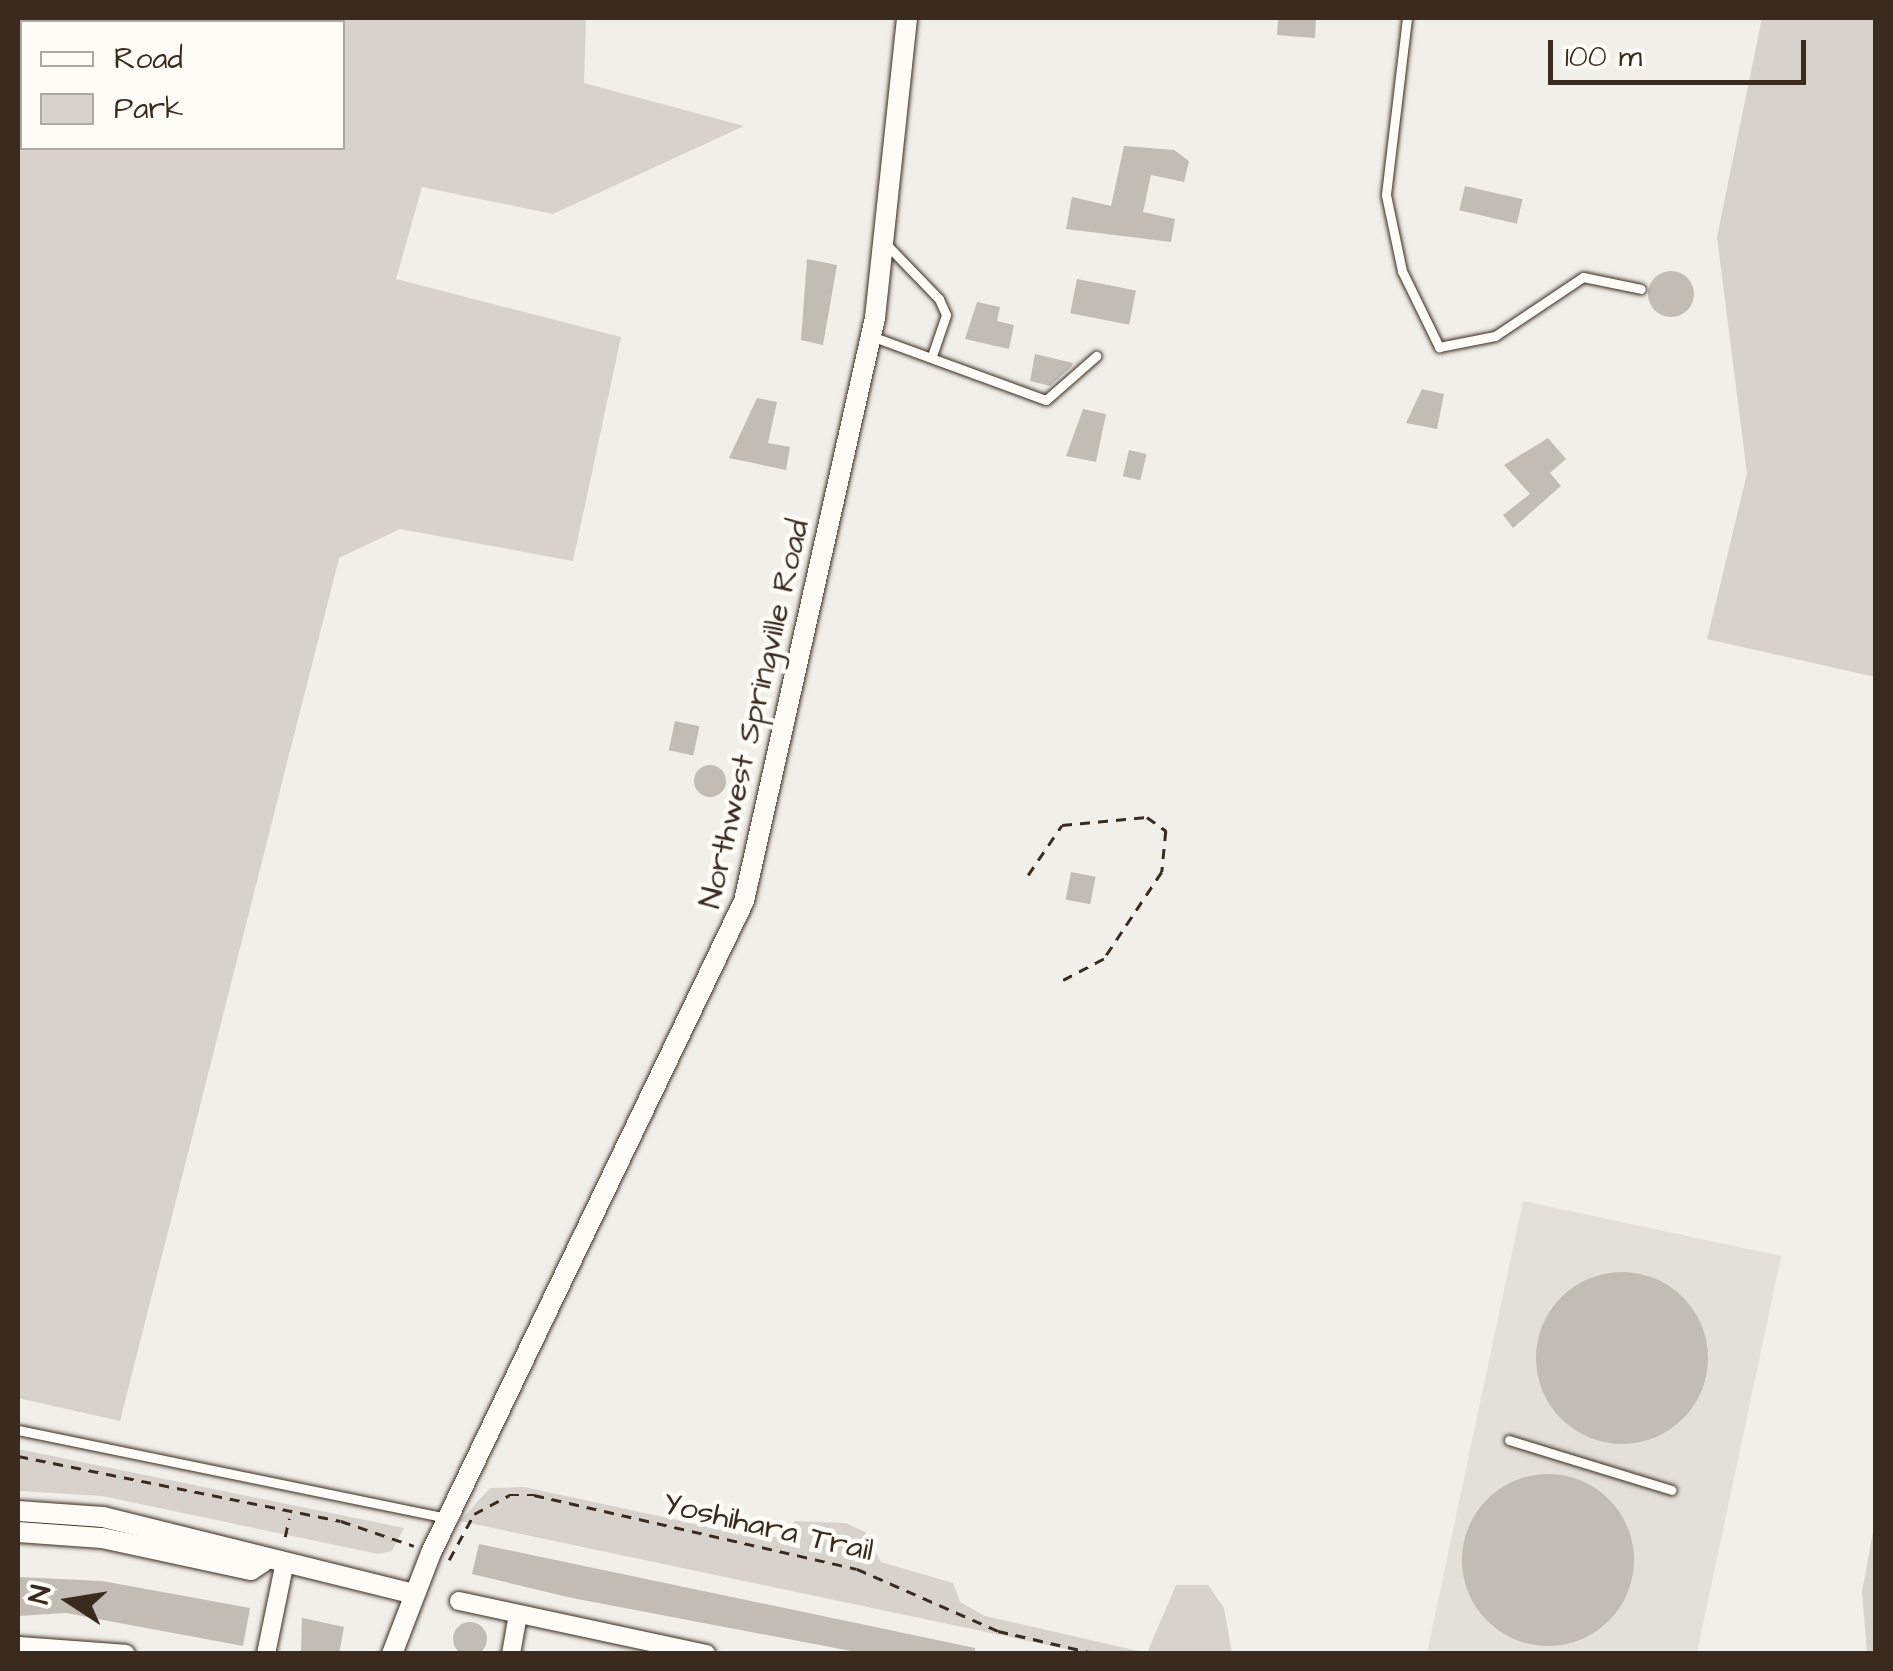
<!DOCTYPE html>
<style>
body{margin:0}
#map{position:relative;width:1893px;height:1671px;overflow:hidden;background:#f1efea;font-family:"Architects Daughter",sans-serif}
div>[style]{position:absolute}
.built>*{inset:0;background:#e3e0da;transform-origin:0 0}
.green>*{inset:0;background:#d7d2cc}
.building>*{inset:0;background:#c1bcb4;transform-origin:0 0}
.round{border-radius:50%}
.path>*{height:2.5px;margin-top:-1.25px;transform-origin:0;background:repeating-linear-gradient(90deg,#3b2a1e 0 10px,transparent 0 18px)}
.roads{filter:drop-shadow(0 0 2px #3b2a1e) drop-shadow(0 0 2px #3b2a1e)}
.service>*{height:9px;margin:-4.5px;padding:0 4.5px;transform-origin:4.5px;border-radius:4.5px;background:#fdfcf7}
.minor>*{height:18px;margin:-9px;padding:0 9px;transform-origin:9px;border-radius:9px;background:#fdfcf7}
.tertiary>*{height:20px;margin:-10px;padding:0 10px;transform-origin:10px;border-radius:10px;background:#fdfcf7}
span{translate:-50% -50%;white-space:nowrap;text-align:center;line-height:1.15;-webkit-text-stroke:9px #fdfcf7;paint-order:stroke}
.street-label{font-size:32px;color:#3b2a1e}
.frame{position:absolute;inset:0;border:20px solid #3b2a1e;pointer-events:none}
.legend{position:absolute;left:20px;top:20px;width:325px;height:130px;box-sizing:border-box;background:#fdfcf7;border:2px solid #afa8a0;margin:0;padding:12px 18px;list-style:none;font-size:30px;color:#3b2a1e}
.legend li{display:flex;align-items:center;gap:20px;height:50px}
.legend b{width:50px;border:2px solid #afa8a0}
.north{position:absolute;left:20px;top:1551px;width:100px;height:100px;-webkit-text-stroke:8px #fdfcf7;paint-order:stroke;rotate:282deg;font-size:28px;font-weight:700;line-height:40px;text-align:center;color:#3b2a1e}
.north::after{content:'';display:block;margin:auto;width:35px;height:45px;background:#3b2a1e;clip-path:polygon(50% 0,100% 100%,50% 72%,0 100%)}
.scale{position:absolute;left:1548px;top:40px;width:258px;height:45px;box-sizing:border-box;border:5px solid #3b2a1e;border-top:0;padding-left:12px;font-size:30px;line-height:35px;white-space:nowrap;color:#3b2a1e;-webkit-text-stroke:8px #fdfcf7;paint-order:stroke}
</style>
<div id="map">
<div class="built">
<i style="left:1523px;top:1201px;width:264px;height:463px;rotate:12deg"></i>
</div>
<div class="green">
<i style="clip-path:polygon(evenodd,18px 18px,586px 18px,584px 83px,744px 126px,553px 214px,422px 187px,396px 279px,621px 337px,573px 561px,400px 529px,339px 558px,120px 1421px,18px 1398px,18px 18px,342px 22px,342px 148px,22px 148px,22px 22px,342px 22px)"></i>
<i style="clip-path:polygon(1762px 18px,1875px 18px,1875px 677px,1707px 639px,1747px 474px,1717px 237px)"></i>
<i style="clip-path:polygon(18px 1449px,404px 1528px,392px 1551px,378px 1554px,102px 1496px,18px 1491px)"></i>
<i style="clip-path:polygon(524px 1487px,756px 1537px,779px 1537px,795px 1521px,846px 1523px,865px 1532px,881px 1562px,953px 1583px,960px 1602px,985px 1616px,1147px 1653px,1085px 1653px,460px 1521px,490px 1488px)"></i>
<i style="clip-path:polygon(1875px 1521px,1875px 1653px,1867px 1653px,1862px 1592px)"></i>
<i style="clip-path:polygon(1176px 1585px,1208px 1585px,1224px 1608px,1232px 1653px,1147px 1653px)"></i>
</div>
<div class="building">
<i style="clip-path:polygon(1278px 18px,1316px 18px,1315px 38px,1277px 35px)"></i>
<i style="clip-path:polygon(1124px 146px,1174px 150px,1189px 161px,1184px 182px,1151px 175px,1143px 212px,1175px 219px,1171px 242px,1066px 229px,1072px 197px,1111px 206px)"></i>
<i style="left:1465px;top:186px;width:59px;height:25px;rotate:13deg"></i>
<i style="clip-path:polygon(807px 259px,837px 265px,823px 345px,801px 340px)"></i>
<i class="round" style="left:1648px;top:271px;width:46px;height:46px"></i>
<i style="left:1077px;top:279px;width:60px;height:35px;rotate:11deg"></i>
<i style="clip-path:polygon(977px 302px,1000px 307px,997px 321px,1014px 325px,1009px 349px,965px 339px)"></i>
<i style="clip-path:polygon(1035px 354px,1073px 363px,1072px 366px,1050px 386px,1030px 381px)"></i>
<i style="clip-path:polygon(1422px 389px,1444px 394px,1437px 429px,1406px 423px)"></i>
<i style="clip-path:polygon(757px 398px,777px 402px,768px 443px,790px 447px,786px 470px,729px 458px)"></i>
<i style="clip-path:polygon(1083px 409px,1106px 414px,1096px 462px,1066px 456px)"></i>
<i style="clip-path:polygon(1548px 438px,1566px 459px,1550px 473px,1561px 486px,1513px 528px,1503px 515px,1530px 494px,1504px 465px)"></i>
<i style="left:1129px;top:450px;width:18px;height:27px;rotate:13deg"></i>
<i style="left:675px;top:721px;width:25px;height:30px;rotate:12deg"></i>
<i class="round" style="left:694px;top:765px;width:32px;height:32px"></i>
<i style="left:1071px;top:872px;width:25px;height:28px;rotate:11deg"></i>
<i class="round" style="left:1536px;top:1272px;width:172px;height:172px"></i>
<i class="round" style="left:1462px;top:1474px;width:172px;height:172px"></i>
<i style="clip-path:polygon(479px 1544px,975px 1648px,975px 1654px,867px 1654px,572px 1598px,472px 1574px)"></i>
<i style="clip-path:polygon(18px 1577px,102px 1581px,250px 1608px,243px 1646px,66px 1613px,18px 1616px)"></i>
<i style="clip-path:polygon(302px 1618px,344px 1627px,339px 1654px,301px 1652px)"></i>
<i class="round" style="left:453px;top:1622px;width:34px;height:34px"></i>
</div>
<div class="path">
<i style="left:1028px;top:875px;width:60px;rotate:-55.8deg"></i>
<i style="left:1062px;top:825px;width:85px;rotate:-5.4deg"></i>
<i style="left:1147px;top:817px;width:24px;rotate:36deg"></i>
<i style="left:1166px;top:831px;width:41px;rotate:95.6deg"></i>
<i style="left:1162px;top:872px;width:105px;rotate:123.7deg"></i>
<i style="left:1104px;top:959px;width:47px;rotate:152.4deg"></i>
<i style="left:18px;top:1456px;width:329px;rotate:11.4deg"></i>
<i style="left:341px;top:1521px;width:77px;rotate:18.9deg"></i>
<i style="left:285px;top:1537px;width:19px;rotate:-78deg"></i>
<i style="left:449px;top:1560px;width:52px;rotate:-61.5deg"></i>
<i style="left:474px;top:1514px;width:40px;rotate:-28deg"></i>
<i style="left:509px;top:1495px;width:25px"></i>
<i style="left:534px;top:1495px;width:331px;rotate:12.9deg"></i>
<i style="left:857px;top:1569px;width:154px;rotate:23.7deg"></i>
<i style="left:998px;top:1631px;width:103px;rotate:13deg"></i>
</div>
<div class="roads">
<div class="service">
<i style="left:1407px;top:18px;width:178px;rotate:96.8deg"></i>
<i style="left:1386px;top:195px;width:78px;rotate:78.1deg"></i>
<i style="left:1402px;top:271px;width:85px;rotate:64deg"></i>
<i style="left:1439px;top:347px;width:57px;rotate:-11.1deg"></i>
<i style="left:1495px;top:336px;width:106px;rotate:-33.8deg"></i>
<i style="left:1583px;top:277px;width:59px;rotate:11.7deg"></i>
<i style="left:885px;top:243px;width:78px;rotate:46deg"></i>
<i style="left:939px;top:299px;width:17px;rotate:66deg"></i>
<i style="left:946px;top:315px;width:40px;rotate:108.9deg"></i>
<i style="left:871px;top:336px;width:186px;rotate:20.1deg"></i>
<i style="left:1046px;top:400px;width:67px;rotate:-41.3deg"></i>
<i style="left:18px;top:1430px;width:436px;rotate:11.6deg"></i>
<i style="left:1509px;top:1440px;width:170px;rotate:17.1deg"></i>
</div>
<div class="minor">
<i style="left:459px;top:1601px;width:253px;rotate:12.1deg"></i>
<i style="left:18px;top:1646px;width:108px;rotate:4.2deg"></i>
<i style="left:266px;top:1654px;width:90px;rotate:-78.4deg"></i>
<i style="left:511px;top:1654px;width:40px;rotate:-80deg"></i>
</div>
<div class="tertiary">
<i style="left:18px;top:1511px;width:85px;rotate:4deg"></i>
<i style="left:103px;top:1517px;width:319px;rotate:13.9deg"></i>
<i style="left:18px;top:1532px;width:84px;rotate:4.1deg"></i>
<i style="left:102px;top:1538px;width:152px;rotate:12.1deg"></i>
<i style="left:251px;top:1570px;width:14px;rotate:-34deg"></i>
<i style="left:392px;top:1654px;width:108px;rotate:-68.9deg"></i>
<i style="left:431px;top:1553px;width:723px;rotate:-64.36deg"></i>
<i style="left:744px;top:901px;width:598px;rotate:-77.34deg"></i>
<i style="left:875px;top:318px;width:302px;rotate:-83.9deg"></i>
</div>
</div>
<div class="street-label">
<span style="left:755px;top:714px;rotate:-77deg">Northwest Springville Road</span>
<span style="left:768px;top:1528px;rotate:13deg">Yoshihara Trail</span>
</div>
<div class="frame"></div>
<ul class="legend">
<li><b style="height:12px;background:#fdfcf7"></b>Road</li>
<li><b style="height:28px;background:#d7d2cc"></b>Park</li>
</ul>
<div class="north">N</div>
<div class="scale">100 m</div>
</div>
